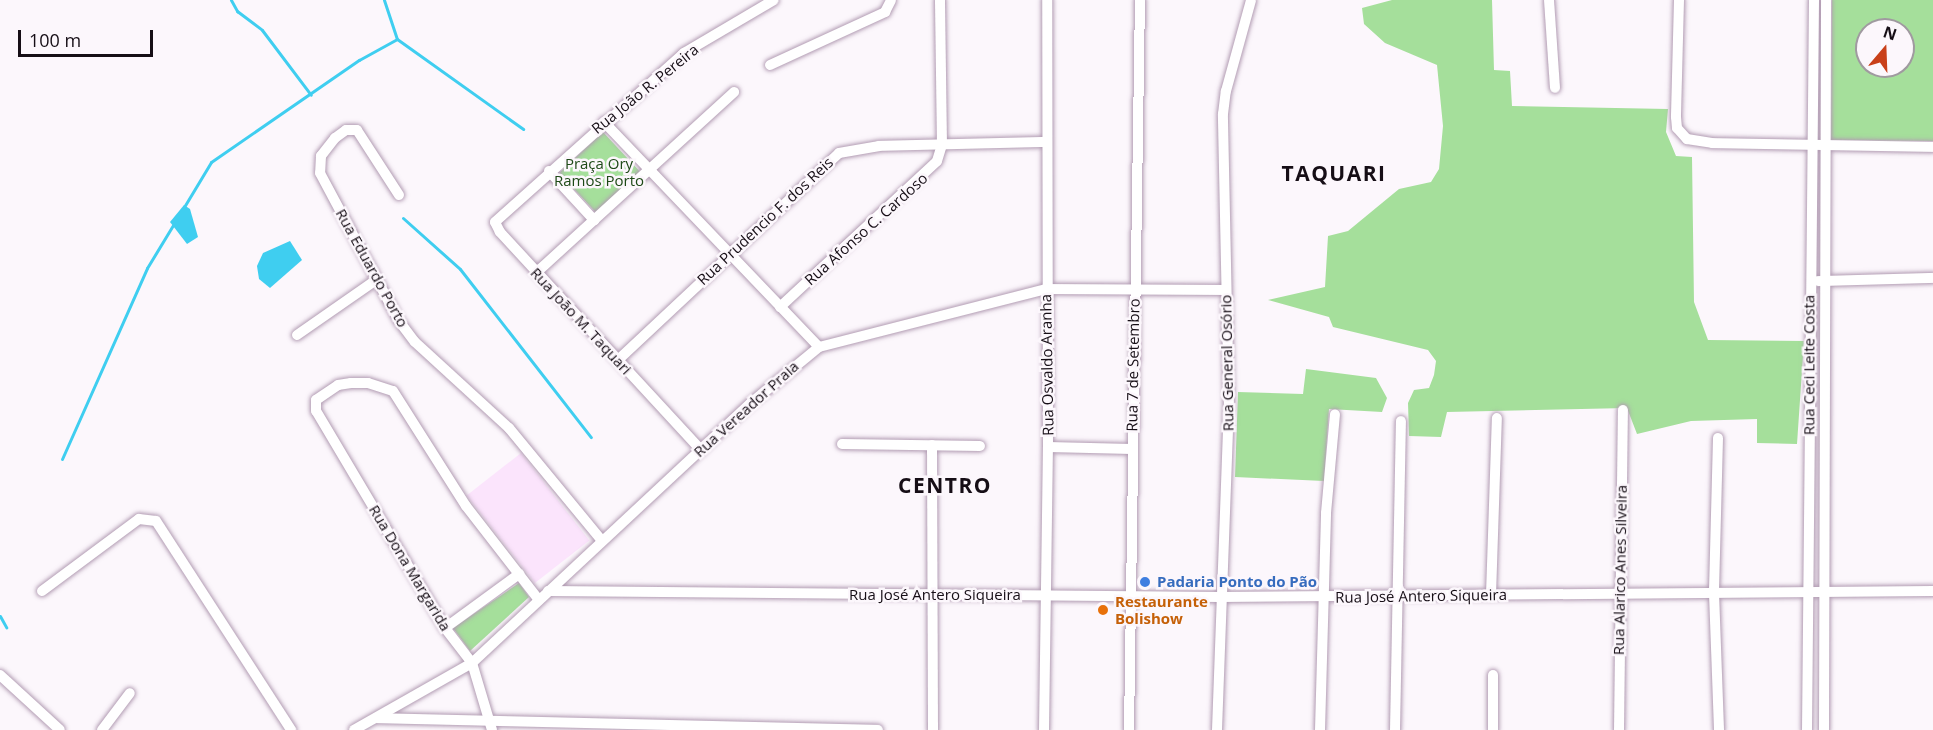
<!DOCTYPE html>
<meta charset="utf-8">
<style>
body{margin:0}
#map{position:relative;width:1933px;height:730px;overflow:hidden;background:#fcf7fc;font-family:"Open Sans",sans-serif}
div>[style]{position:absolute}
.built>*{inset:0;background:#fbe4fc;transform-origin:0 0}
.green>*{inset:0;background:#a5df9b;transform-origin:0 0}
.water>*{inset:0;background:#3fcef0}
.stream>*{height:3px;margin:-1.5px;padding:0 1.5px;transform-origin:1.5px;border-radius:1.5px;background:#3fcef0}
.roads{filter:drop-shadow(0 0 2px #b29cb3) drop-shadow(0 0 2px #b29cb3)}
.minor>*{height:10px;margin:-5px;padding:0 5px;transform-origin:5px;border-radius:5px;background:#fff}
.dots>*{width:16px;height:16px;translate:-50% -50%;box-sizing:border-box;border:3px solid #fcf7fc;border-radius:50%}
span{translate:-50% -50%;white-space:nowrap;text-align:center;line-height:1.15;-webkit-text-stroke:5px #fcf7fc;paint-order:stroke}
.street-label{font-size:15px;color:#160e16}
.park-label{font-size:15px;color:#1e4a17}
.shop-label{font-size:15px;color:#366cbe;font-weight:700}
.left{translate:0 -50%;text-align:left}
.food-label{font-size:15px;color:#c56008;font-weight:700}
.district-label{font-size:21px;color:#160e16;font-weight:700;letter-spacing:1.5px}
.north{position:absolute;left:1855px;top:18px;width:60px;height:60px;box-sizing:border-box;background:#fcf7fc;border:2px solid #a09aa0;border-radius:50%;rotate:19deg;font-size:16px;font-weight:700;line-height:24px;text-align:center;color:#160e16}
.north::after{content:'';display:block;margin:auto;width:21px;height:27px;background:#c9401a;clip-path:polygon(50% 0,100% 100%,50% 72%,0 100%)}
.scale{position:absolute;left:18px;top:30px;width:135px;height:27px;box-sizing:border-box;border:3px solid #160e16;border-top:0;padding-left:8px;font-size:18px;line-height:21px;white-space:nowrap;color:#160e16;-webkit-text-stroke:4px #fcf7fc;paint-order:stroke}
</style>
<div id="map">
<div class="built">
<i style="left:521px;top:453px;width:111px;height:69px;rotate:52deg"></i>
</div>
<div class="green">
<i style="clip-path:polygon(1392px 0,1492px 0,1494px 70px,1510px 71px,1512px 106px,1668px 109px,1666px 132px,1676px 156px,1692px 157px,1694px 302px,1708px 340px,1804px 341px,1797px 444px,1757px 443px,1757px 419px,1691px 421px,1637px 434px,1627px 408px,1447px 412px,1441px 437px,1409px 436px,1408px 403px,1414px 390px,1429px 388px,1434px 375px,1436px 361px,1428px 350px,1333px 327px,1329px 317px,1268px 300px,1325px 287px,1328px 236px,1348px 231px,1399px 189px,1431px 182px,1439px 169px,1443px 126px,1437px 65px,1385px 43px,1364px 24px,1362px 8px)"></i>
<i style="clip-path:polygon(evenodd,1832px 0,1933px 0,1933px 141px,1831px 140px,1832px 0,1867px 30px,1903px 30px,1903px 66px,1867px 66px,1867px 30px)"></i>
<i style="left:603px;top:132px;width:54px;height:60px;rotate:47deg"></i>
<i style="clip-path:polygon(1306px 369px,1376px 378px,1387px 398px,1382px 412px,1329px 409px,1324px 481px,1235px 477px,1238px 392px,1303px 394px)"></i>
<i style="clip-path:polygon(519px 583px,529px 597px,470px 651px,453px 628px)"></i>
</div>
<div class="water">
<i style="clip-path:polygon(184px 205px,190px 209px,198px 237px,187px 244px,170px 222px)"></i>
<i style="clip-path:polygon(290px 241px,302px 260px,270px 288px,259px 279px,257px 266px,263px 253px)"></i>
</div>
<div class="stream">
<i style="left:231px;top:0;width:13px;rotate:61deg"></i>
<i style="left:237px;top:11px;width:31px;rotate:37deg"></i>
<i style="left:262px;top:30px;width:81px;rotate:53deg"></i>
<i style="left:384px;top:0;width:41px;rotate:71.6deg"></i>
<i style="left:397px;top:39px;width:155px;rotate:35.5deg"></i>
<i style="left:184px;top:207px;width:52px;rotate:-59deg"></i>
<i style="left:211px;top:162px;width:180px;rotate:-34.6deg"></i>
<i style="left:359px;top:60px;width:43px;rotate:-28.9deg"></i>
<i style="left:403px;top:218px;width:76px;rotate:41.8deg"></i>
<i style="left:460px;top:269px;width:213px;rotate:52.1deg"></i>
<i style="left:62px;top:459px;width:209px;rotate:-66deg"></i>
<i style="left:147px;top:268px;width:50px;rotate:-58.8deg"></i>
<i style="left:0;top:616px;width:13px;rotate:61deg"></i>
</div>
<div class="roads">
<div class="minor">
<i style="left:1549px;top:0;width:88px;rotate:86.1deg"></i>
<i style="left:1679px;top:0;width:117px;rotate:91.5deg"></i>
<i style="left:1676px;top:117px;width:11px;rotate:85deg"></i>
<i style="left:1677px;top:128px;width:15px;rotate:48deg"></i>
<i style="left:1687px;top:139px;width:25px;rotate:9deg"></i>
<i style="left:1712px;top:143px;width:221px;rotate:1deg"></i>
<i style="left:770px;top:65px;width:127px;rotate:-24.7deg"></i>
<i style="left:885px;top:12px;width:13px;rotate:-63deg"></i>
<i style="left:604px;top:122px;width:311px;rotate:46.3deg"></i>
<i style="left:549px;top:171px;width:67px;rotate:47.4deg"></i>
<i style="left:399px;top:195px;width:77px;rotate:-122.9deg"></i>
<i style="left:357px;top:130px;width:11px;rotate:180deg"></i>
<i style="left:346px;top:130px;width:14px;rotate:144deg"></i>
<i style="left:335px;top:138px;width:23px;rotate:128deg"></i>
<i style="left:321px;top:156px;width:17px;rotate:93deg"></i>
<i style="left:320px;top:173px;width:168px;rotate:61.9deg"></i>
<i style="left:399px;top:321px;width:26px;rotate:53deg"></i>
<i style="left:415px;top:342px;width:127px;rotate:42.5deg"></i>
<i style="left:509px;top:428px;width:146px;rotate:50.5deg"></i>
<i style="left:537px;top:272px;width:267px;rotate:-42.4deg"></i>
<i style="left:1818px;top:281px;width:115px;rotate:-1.5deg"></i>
<i style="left:780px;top:307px;width:214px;rotate:-42.9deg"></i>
<i style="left:937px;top:161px;width:17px;rotate:-73deg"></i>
<i style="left:942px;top:145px;width:145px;rotate:-90.8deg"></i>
<i style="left:297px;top:335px;width:96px;rotate:-34.8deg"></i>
<i style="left:618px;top:360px;width:303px;rotate:-43.1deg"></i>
<i style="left:839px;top:153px;width:41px;rotate:-9.9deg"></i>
<i style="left:879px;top:146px;width:168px;rotate:-1.4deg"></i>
<i style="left:1718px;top:438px;width:155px;rotate:91.5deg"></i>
<i style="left:1714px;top:593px;width:137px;rotate:87.9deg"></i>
<i style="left:842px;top:444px;width:138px;rotate:0.8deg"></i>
<i style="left:932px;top:445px;width:285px;rotate:89.8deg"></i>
<i style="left:1048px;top:447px;width:84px;rotate:1.4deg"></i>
<i style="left:701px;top:450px;width:297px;rotate:-132.7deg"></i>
<i style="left:500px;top:232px;width:11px;rotate:-117deg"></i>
<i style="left:495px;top:222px;width:254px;rotate:-41.8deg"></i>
<i style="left:684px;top:53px;width:104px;rotate:-30.5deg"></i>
<i style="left:42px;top:591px;width:121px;rotate:-36.6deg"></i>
<i style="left:139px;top:519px;width:17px;rotate:7deg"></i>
<i style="left:156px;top:521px;width:249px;rotate:57.1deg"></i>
<i style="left:548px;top:591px;width:672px;rotate:0.51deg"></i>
<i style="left:1220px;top:597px;width:713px;rotate:-0.48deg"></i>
<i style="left:1491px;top:595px;width:177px;rotate:-88.1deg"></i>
<i style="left:445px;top:628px;width:92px;rotate:-36.1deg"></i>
<i style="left:0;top:675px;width:81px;rotate:42.5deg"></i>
<i style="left:1493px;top:675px;width:55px;rotate:90deg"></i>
<i style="left:377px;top:718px;width:501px;rotate:1.37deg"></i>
<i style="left:102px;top:730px;width:46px;rotate:-52.9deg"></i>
<i style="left:354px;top:730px;width:136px;rotate:-29.6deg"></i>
<i style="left:472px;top:663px;width:381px;rotate:-43deg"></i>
<i style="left:751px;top:403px;width:88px;rotate:-39.5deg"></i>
<i style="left:819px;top:347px;width:234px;rotate:-14.3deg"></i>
<i style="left:1046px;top:289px;width:180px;rotate:0.3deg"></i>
<i style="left:492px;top:730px;width:70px;rotate:-106.6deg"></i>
<i style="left:472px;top:663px;width:44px;rotate:-127.6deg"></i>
<i style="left:445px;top:628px;width:252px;rotate:-120.7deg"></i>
<i style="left:316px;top:411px;width:11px;rotate:-90deg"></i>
<i style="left:316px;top:400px;width:27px;rotate:-34deg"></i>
<i style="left:338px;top:385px;width:13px;rotate:-9deg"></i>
<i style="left:351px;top:383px;width:17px"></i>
<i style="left:368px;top:383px;width:26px;rotate:18deg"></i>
<i style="left:393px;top:391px;width:136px;rotate:57.6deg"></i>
<i style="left:466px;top:506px;width:119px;rotate:52.2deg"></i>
<i style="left:1044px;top:730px;width:283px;rotate:-89.2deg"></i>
<i style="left:1048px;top:447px;width:447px;rotate:-90.1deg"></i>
<i style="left:1129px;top:730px;width:730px;rotate:-89.14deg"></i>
<i style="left:1217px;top:730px;width:323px;rotate:-87.9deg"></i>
<i style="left:1229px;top:407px;width:293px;rotate:-91.2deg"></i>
<i style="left:1223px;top:114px;width:23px;rotate:-83deg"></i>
<i style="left:1226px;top:91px;width:94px;rotate:-74.6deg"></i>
<i style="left:1320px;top:730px;width:217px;rotate:-88.4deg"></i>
<i style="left:1326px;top:513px;width:99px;rotate:-84.8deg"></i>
<i style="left:1395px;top:730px;width:309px;rotate:-88.9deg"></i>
<i style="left:1619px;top:730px;width:320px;rotate:-89.3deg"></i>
<i style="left:1807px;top:730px;width:730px;rotate:-89.45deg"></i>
<i style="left:1824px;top:730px;width:730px;rotate:-89.84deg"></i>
</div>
</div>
<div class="dots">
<i style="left:1145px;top:582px;background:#3f7fe0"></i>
<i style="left:1103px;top:610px;background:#e8710a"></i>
</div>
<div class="street-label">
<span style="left:645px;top:89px;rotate:-39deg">Rua João R. Pereira</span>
<span style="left:765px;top:221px;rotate:-43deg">Rua Prudencio F. dos Reis</span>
<span style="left:866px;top:229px;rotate:-42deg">Rua Afonso C. Cardoso</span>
<span style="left:372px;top:268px;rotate:61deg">Rua Eduardo Porto</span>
<span style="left:581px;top:321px;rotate:47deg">Rua João M. Taquari</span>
<span style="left:1227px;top:363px;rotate:-91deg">Rua General Osório</span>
<span style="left:1047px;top:365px;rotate:-91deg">Rua Osvaldo Aranha</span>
<span style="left:1133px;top:365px;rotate:-89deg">Rua 7 de Setembro</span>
<span style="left:1809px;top:365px;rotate:-90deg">Rua Ceci Leite Costa</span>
<span style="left:746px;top:409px;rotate:-42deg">Rua Vereador Praia</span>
<span style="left:410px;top:568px;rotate:59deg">Rua Dona Margarida</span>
<span style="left:1620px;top:570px;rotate:-89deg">Rua Alarico Anes Silveira</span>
<span style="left:935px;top:595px">Rua José Antero Siqueira</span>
<span style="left:1421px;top:596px;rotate:-1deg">Rua José Antero Siqueira</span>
</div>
<div class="park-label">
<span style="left:599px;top:172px">Praça Ory<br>Ramos Porto</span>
</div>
<div class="shop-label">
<span class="left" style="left:1157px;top:582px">Padaria Ponto do Pão</span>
</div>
<div class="food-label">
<span class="left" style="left:1115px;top:610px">Restaurante<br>Bolishow</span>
</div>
<div class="district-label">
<span style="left:1334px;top:173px">TAQUARI</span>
<span style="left:945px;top:485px">CENTRO</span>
</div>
<div class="north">N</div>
<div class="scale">100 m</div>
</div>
